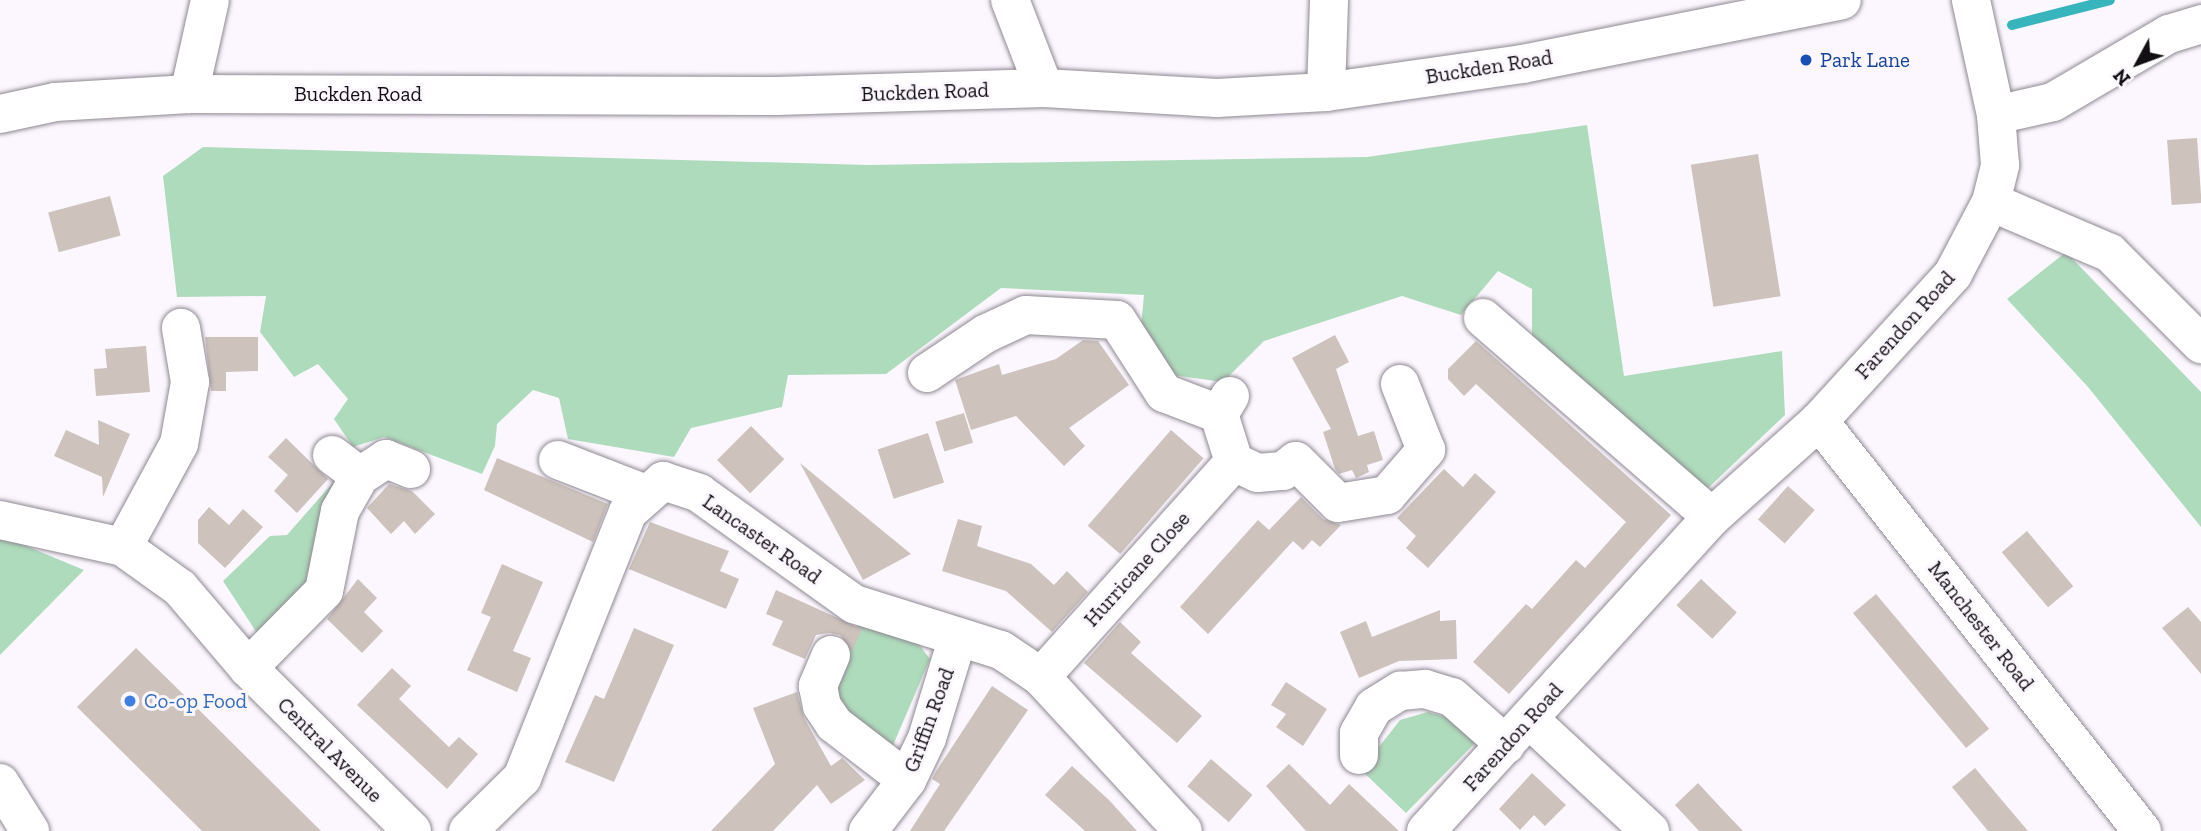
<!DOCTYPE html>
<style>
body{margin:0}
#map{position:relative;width:2201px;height:831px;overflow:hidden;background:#fcf7ff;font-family:"Zilla Slab",serif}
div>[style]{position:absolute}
.green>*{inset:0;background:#aedbbb}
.stream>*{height:10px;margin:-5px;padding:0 5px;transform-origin:5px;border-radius:5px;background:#38b4bd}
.building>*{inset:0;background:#cdc2bc;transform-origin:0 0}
.roads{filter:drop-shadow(0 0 2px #8f8892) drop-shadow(0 0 2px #8f8892)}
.minor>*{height:38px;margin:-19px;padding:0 19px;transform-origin:19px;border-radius:19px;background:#fff}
.major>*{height:38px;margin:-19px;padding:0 19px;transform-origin:19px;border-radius:19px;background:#fff}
.dots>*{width:19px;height:19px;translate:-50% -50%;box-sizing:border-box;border:4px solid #fcf7ff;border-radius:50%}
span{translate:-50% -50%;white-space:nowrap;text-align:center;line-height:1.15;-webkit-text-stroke:6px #fcf7ff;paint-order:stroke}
.transit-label{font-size:21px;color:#164399}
.left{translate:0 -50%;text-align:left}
.street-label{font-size:21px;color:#121013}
.shop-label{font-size:21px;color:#366cbe}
.north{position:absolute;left:2103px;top:28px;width:70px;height:70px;-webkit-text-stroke:5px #fcf7ff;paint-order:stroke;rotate:229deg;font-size:19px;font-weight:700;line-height:28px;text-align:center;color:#121013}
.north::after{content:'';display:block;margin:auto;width:24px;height:32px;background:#121013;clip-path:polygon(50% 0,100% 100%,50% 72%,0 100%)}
</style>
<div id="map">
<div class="green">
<i style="clip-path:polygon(1587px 125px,1624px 376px,1782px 351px,1785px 415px,1706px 490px,1532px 336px,1532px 289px,1498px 271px,1461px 315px,1402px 296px,1264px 341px,1223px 382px,1172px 375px,1141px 326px,1144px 295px,1001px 288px,886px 374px,788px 375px,782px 407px,691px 428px,674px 457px,568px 439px,559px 398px,533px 390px,497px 424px,495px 446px,482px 474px,384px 437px,353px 447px,334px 419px,348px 399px,318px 364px,294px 377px,260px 332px,266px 296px,177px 297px,163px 176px,203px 147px,869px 165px,1367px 157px)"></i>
<i style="clip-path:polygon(2066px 252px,2201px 392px,2201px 527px,2088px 387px,2007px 299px)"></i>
<i style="clip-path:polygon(336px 479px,314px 581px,259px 636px,223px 581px,270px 536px,287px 535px)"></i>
<i style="clip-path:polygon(0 535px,84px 570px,0 655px)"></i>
<i style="clip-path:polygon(859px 621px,914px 638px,930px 659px,891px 750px,863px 736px,830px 690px)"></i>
<i style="clip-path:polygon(1428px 712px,1453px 719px,1476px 742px,1406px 813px,1361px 770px,1400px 720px)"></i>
</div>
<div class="stream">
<i style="left:2012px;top:25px;width:101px;rotate:-14.3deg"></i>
</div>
<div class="building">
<i style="left:2197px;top:138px;width:65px;height:30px;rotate:86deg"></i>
<i style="left:1758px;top:154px;width:144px;height:68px;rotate:81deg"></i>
<i style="left:110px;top:196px;width:41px;height:64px;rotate:75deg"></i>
<i style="clip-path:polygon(1335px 335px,1349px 362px,1336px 369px,1358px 436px,1374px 431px,1383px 460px,1367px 465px,1369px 472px,1356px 478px,1352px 470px,1339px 474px,1335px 469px,1323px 432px,1331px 429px,1292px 358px)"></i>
<i style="clip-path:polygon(205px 337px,258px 337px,258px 371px,226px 372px,226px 391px,211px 391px)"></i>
<i style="clip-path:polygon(1083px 340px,1098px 341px,1129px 385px,1069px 428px,1085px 446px,1064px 466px,1016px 416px,971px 430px,955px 380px,999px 364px,1002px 375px,1056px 359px)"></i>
<i style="clip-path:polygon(1476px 341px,1671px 515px,1509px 694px,1473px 662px,1526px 604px,1532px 609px,1576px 560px,1585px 568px,1626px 522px,1476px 384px,1464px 396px,1448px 379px,1448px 369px)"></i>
<i style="clip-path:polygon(146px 346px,150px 392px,96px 396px,94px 369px,107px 368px,105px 349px)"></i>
<i style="left:964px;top:413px;width:31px;height:30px;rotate:73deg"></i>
<i style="clip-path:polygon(98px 420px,130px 434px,103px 497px,102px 477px,54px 456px,66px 430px,99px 445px)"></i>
<i style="left:751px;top:426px;width:47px;height:48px;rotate:45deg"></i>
<i style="left:1171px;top:430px;width:43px;height:127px;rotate:41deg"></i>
<i style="left:928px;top:433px;width:52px;height:53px;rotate:72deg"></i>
<i style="clip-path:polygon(286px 438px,328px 479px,297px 513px,274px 491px,288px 475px,268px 457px)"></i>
<i style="clip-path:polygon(497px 458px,608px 504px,593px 542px,484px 490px)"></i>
<i style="clip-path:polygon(800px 463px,911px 554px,863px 580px)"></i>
<i style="clip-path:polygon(1444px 469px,1463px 487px,1475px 473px,1496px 492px,1428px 568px,1406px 548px,1416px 536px,1397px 518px)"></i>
<i style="clip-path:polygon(389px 484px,412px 491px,435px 514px,415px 534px,404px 521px,391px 534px,367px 508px)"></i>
<i style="left:1788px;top:486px;width:36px;height:45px;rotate:42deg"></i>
<i style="clip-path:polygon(1301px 497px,1323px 519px,1341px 525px,1320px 547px,1312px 540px,1303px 550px,1293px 541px,1208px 634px,1180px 607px,1258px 520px,1269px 530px)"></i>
<i style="clip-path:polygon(209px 507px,229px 525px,243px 509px,263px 527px,225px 568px,198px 543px,198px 520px)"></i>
<i style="clip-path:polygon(958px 519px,982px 526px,977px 546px,1031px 564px,1054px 585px,1067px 571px,1088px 592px,1052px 632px,1006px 591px,942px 571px)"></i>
<i style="clip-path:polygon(650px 522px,729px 551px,720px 571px,739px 579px,726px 609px,629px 569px)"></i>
<i style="left:2027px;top:531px;width:72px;height:33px;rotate:50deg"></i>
<i style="clip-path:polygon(502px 564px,543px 582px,513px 651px,531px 658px,517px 692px,467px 670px,491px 617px,481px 613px)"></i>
<i style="clip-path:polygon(358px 579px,377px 598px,364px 612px,383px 631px,362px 653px,327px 619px)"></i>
<i style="left:1701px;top:579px;width:49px;height:36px;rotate:43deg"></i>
<i style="clip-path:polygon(776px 590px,862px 629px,852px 651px,840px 635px,829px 633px,816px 635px,805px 659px,772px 645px,783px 621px,766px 614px)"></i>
<i style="left:1876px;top:594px;width:176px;height:30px;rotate:50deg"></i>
<i style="clip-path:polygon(2188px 607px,2201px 622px,2201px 674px,2162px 628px)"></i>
<i style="clip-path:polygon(1440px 610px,1440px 621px,1456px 620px,1457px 659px,1399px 661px,1359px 678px,1340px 632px,1366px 621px,1372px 637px)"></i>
<i style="clip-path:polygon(1120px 622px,1141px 642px,1131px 653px,1202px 716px,1177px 743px,1084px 663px)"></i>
<i style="clip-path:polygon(634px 628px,674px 645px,614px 782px,565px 762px,595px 695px,604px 699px)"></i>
<i style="clip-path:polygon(136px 648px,184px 695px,321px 831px,202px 831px,77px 707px)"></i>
<i style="clip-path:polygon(392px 668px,411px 686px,399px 699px,449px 747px,459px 737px,478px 754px,447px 789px,357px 705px)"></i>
<i style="clip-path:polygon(1286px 682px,1327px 709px,1303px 746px,1276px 727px,1286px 714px,1271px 705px)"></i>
<i style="clip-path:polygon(992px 686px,1028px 710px,944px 831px,910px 831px,940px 784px,932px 779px,935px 773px)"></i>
<i style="clip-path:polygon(797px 692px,804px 718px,831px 766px,842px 758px,865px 780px,831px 804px,817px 785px,773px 831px,711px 831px,775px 764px,753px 708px)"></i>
<i style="left:1211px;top:759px;width:55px;height:36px;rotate:41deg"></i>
<i style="clip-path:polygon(1289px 764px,1330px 805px,1349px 784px,1399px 831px,1306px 831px,1266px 786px)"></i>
<i style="clip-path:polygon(1072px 766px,1110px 801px,1137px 831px,1085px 831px,1045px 795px)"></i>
<i style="clip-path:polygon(1975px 768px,2000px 798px,2028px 831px,1988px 831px,1952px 787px)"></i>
<i style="clip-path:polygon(1532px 773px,1566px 805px,1545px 826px,1534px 815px,1520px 830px,1499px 809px)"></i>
<i style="clip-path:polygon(1698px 783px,1722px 809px,1743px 831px,1699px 831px,1675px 805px)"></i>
</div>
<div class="roads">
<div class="minor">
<i style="left:1010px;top:0;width:94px;rotate:68.9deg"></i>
<i style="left:1326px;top:92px;width:92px;rotate:-88.1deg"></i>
<i style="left:189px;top:94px;width:96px;rotate:-77.4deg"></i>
<i style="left:1996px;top:115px;width:58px;rotate:-12.8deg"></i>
<i style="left:2053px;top:102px;width:134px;rotate:-30.4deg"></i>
<i style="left:2169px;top:34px;width:34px;rotate:-17deg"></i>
<i style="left:1991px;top:202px;width:129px;rotate:23.2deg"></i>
<i style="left:2110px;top:253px;width:129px;rotate:45deg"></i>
<i style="left:1483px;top:318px;width:303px;rotate:41deg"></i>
<i style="left:927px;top:373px;width:70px;rotate:-33.9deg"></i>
<i style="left:985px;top:334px;width:45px;rotate:-24.9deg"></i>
<i style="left:1026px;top:315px;width:91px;rotate:3.1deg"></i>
<i style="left:1117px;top:320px;width:87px;rotate:57.2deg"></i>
<i style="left:1164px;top:393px;width:59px;rotate:20.9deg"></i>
<i style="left:1230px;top:396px;width:21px;rotate:121deg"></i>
<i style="left:1219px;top:414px;width:50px;rotate:72.6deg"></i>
<i style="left:1234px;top:462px;width:26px;rotate:25deg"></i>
<i style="left:1258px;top:473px;width:25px;rotate:-5deg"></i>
<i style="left:1283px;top:471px;width:16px;rotate:-38deg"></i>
<i style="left:1296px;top:461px;width:59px;rotate:45deg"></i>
<i style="left:1338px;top:503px;width:50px;rotate:-9.3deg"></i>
<i style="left:1387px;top:495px;width:60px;rotate:-49.1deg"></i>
<i style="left:1426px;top:450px;width:71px;rotate:-111.5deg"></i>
<i style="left:1819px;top:421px;width:522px;rotate:51.77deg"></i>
<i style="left:332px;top:455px;width:35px;rotate:37deg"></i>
<i style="left:558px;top:460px;width:91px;rotate:21.2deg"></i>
<i style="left:0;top:520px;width:126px;rotate:12.4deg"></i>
<i style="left:123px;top:547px;width:70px;rotate:35.7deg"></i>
<i style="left:180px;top:588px;width:105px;rotate:49.6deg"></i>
<i style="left:248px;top:668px;width:231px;rotate:44.8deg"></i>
<i style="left:123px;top:547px;width:117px;rotate:-61.5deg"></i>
<i style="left:179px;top:444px;width:63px;rotate:-79.9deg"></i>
<i style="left:190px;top:382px;width:55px;rotate:-99.5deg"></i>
<i style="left:831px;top:655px;width:34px;rotate:113deg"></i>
<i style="left:818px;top:686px;width:20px;rotate:79deg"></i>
<i style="left:822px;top:706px;width:22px;rotate:56deg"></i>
<i style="left:834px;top:724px;width:92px;rotate:37.5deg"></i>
<i style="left:248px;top:668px;width:108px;rotate:-45.4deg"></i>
<i style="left:324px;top:591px;width:82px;rotate:-78.7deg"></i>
<i style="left:340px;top:511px;width:40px;rotate:-60.3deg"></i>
<i style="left:360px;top:476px;width:31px;rotate:-33deg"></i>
<i style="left:386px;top:459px;width:27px;rotate:22deg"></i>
<i style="left:1041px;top:677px;width:289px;rotate:-48.1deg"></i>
<i style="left:1529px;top:719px;width:165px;rotate:42.8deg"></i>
<i style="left:1359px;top:755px;width:22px;rotate:-90deg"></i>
<i style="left:1359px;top:733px;width:30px;rotate:-60deg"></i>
<i style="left:1374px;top:707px;width:31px;rotate:-32deg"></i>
<i style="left:1400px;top:691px;width:25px;rotate:-5deg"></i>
<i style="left:1425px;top:689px;width:28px;rotate:17deg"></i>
<i style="left:1452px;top:697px;width:72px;rotate:41.6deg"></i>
<i style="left:0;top:783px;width:57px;rotate:58deg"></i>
<i style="left:468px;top:831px;width:76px;rotate:-44.5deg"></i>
<i style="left:522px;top:778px;width:286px;rotate:-68.3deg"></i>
<i style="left:628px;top:512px;width:47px;rotate:-41.5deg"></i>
<i style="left:663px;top:481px;width:38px;rotate:18deg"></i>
<i style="left:699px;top:493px;width:191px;rotate:35.6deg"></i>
<i style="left:854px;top:604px;width:154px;rotate:17.4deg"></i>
<i style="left:1001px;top:650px;width:48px;rotate:34deg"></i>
<i style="left:1041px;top:677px;width:209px;rotate:47.3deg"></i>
<i style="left:868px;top:831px;width:64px;rotate:-52.6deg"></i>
<i style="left:907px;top:780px;width:47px;rotate:-64.5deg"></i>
<i style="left:927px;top:738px;width:102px;rotate:-73deg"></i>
<i style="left:1426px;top:831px;width:425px;rotate:-47.7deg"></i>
<i style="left:1712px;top:517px;width:144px;rotate:-41.9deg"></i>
<i style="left:1819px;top:421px;width:199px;rotate:-47.6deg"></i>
<i style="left:1953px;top:274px;width:81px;rotate:-62.2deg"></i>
<i style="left:1991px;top:202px;width:38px;rotate:-76deg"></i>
<i style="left:2000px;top:165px;width:50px;rotate:-94.6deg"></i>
<i style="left:1996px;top:115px;width:118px;rotate:-102.3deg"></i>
</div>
<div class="major">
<i style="left:0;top:114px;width:56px;rotate:-12.3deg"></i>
<i style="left:55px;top:102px;width:134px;rotate:-3.4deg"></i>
<i style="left:189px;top:94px;width:587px;rotate:0.2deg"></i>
<i style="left:776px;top:96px;width:268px;rotate:-1.7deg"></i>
<i style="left:1044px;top:88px;width:173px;rotate:3.3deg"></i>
<i style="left:1217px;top:98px;width:109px;rotate:-3.2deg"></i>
<i style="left:1326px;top:92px;width:199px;rotate:-8.1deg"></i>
<i style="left:1523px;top:64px;width:325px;rotate:-11.3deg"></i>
</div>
</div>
<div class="dots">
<i style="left:1806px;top:60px;background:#1a4fb4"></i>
<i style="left:130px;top:701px;background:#3f7fe0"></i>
</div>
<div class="transit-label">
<span class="left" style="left:1820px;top:60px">Park Lane</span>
</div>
<div class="street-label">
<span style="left:1489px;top:67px;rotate:-9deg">Buckden Road</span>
<span style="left:925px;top:92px;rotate:-2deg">Buckden Road</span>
<span style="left:358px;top:94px">Buckden Road</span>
<span style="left:1905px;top:325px;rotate:-48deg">Farendon Road</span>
<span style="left:762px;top:539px;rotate:35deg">Lancaster Road</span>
<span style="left:1137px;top:569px;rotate:-48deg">Hurricane Close</span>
<span style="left:1981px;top:626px;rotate:52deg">Manchester Road</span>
<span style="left:929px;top:720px;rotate:-70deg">Griffin Road</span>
<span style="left:1513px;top:737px;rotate:-48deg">Farendon Road</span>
<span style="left:330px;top:750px;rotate:45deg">Central Avenue</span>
</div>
<div class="shop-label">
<span class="left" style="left:144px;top:701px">Co-op Food</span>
</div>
<div class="north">N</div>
</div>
